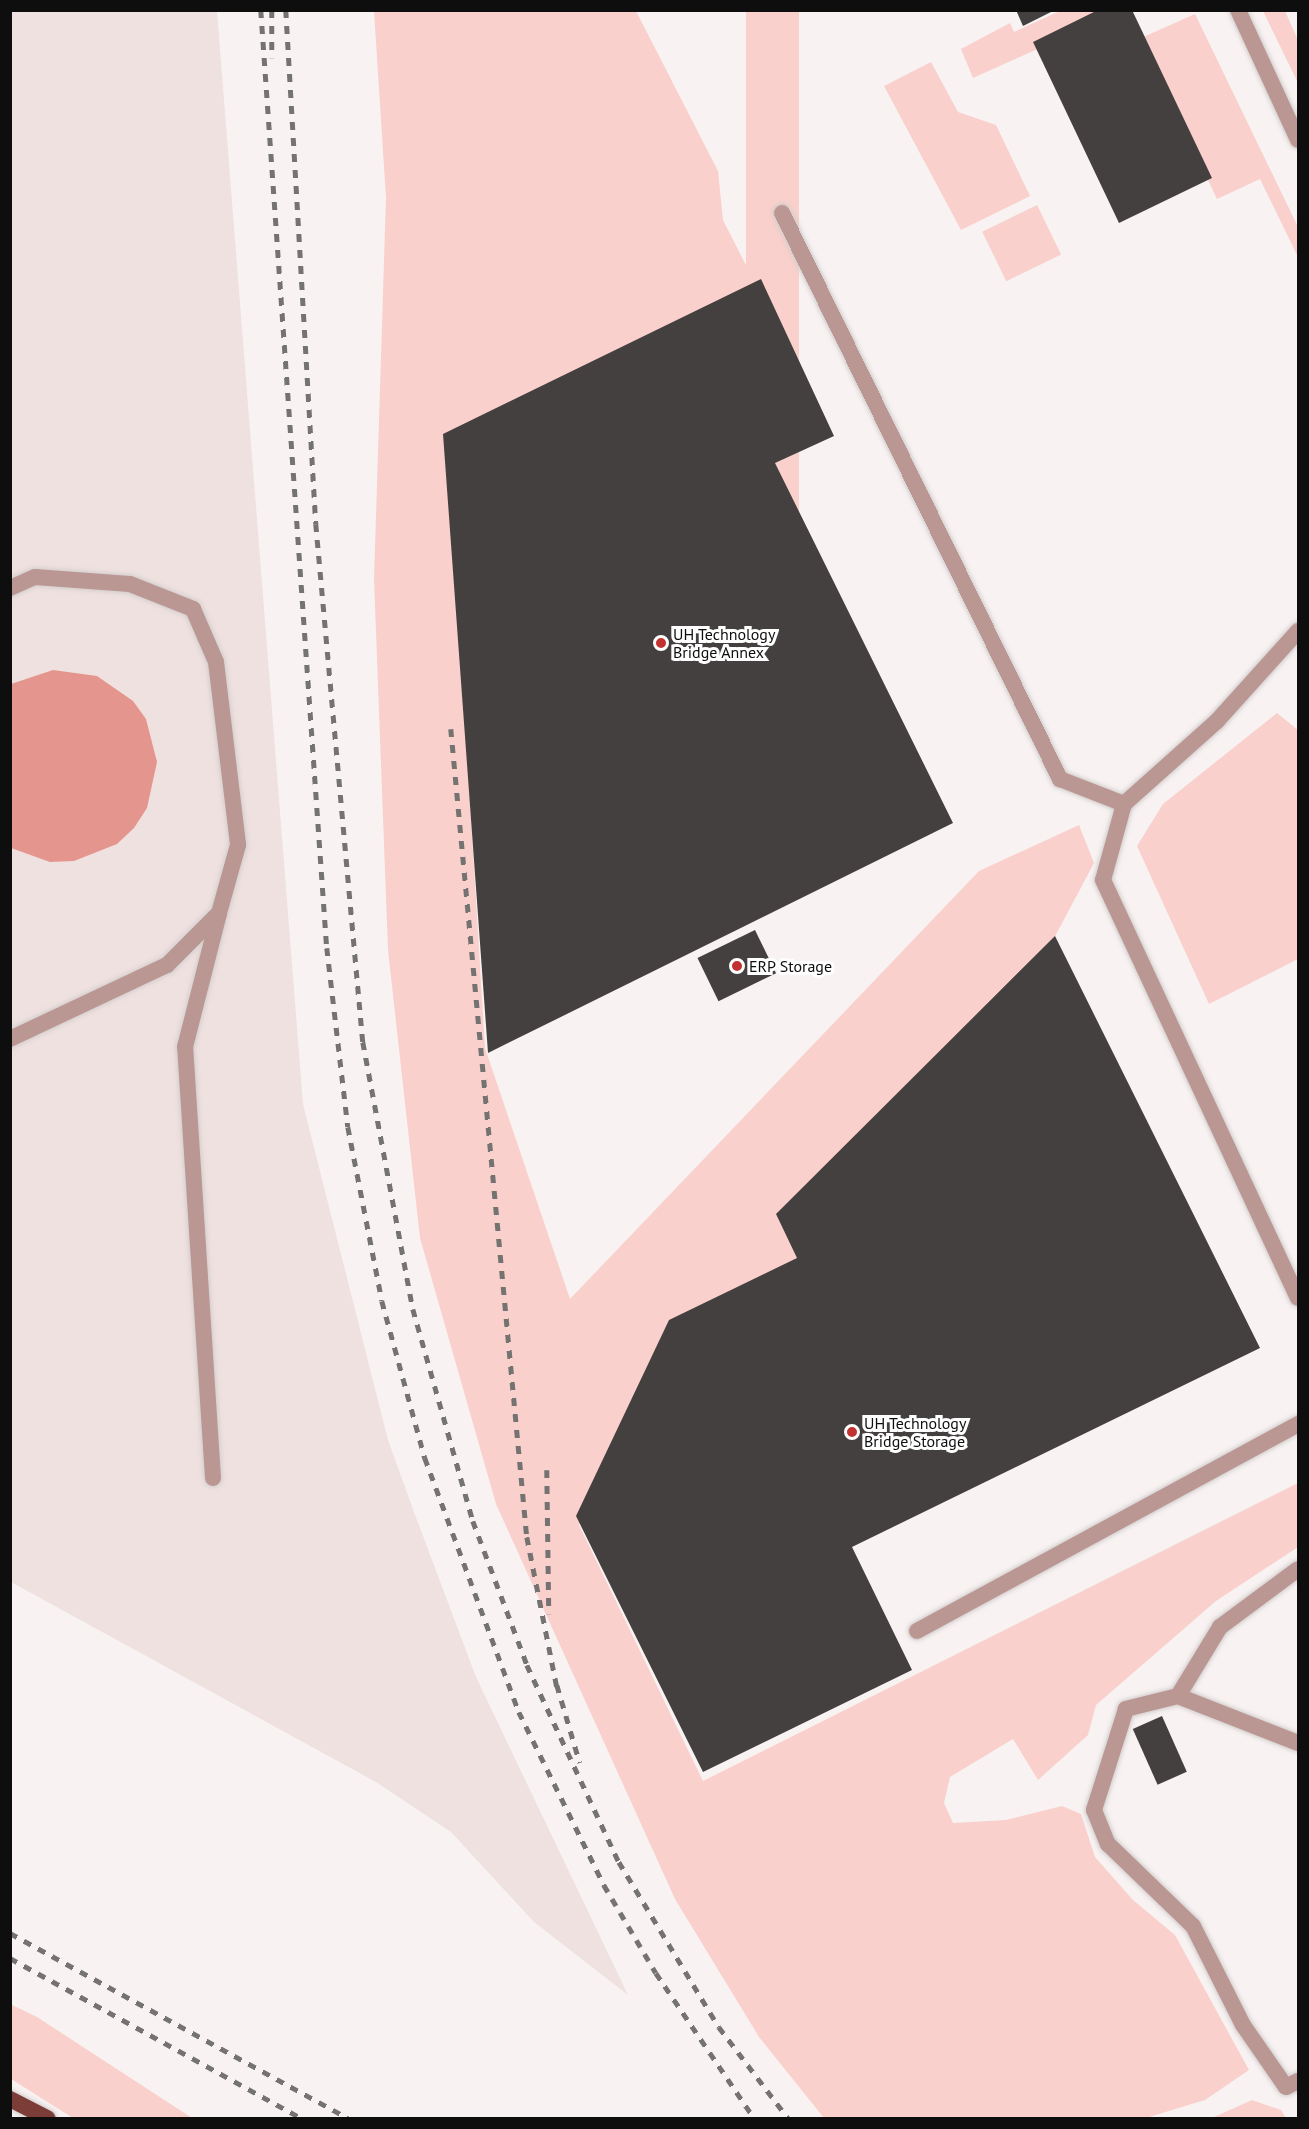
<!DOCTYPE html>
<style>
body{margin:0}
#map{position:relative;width:1309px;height:2129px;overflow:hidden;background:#f8f3f2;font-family:"PT Sans",sans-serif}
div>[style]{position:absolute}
.built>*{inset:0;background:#efe1df}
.green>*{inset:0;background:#f9d0cb;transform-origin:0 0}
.water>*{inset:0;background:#e4958d}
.building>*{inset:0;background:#444040;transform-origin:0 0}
.roads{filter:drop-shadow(0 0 2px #d3cece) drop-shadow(0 0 2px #d3cece)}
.service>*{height:16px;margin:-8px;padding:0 8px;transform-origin:8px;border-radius:8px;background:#bb9793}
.minor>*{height:16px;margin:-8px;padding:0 8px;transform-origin:8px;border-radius:8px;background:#bb9793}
.trunk>*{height:16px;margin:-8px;padding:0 8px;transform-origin:8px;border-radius:8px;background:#7c3c37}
.rail>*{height:4.5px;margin-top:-2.25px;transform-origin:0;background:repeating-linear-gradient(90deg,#757372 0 8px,transparent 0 16px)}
.dots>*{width:16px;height:16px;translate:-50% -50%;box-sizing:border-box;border:3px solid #fff;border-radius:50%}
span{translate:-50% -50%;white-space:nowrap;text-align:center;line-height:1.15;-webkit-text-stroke:6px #fff;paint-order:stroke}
.poi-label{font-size:16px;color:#0f0e0e}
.left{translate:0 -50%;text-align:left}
.frame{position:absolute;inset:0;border:12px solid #0f0e0e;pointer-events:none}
</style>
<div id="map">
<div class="built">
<i style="clip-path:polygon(10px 11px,217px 11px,303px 1104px,388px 1440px,414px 1512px,476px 1677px,628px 1995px,534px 1922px,451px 1832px,376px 1782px,11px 1582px)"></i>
</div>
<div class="green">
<i style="clip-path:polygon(374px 11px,636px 11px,718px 171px,723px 220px,756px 285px,448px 437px,485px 1048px,570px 1299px,979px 871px,1079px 825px,1094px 863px,1051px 944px,805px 1259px,668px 1323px,579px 1525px,703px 1781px,1298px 1483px,1298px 1547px,1216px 1601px,1096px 1705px,1088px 1735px,1038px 1780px,1013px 1739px,950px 1777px,944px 1803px,953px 1823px,1006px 1820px,1062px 1806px,1081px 1814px,1095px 1857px,1133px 1900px,1175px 1935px,1249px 2070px,1205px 2100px,1146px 2118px,824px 2118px,759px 2037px,675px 1899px,496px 1504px,420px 1238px,388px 950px,374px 579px,386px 198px)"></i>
<i style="left:746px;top:11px;width:53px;height:824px"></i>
<i style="clip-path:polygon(1060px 11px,1122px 11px,973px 78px,961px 49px,1010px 23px,1014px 32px)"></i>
<i style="clip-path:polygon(1263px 11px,1285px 11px,1298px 40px,1298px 83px)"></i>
<i style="clip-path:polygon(1195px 14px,1298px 227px,1298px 257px,1260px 179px,1217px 199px,1141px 38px)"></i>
<i style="clip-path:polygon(931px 62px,958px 112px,996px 125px,1030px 196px,961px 230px,884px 86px)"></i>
<i style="left:1037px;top:205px;width:55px;height:61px;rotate:64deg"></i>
<i style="clip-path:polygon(1277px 713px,1298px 730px,1298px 959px,1209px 1004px,1137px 846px,1163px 804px)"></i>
<i style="clip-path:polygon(10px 2004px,37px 2017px,192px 2118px,73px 2118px,11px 2079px)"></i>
<i style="clip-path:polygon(1252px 2100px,1281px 2110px,1286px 2118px,1212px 2118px)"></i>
</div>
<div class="water">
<i style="clip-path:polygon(53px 670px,97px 676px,133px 701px,146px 719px,157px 762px,147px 808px,134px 828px,117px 844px,74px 861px,50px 862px,11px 848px,11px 684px)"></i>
</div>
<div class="building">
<i style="clip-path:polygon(1016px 10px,1055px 10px,1023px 26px)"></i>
<i style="clip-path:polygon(1098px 10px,1132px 10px,1212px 178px,1119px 223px,1033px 42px)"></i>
<i style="clip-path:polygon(761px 279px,834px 436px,775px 463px,953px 823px,488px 1053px,443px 434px)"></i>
<i style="left:755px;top:930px;width:48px;height:64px;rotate:64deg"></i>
<i style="clip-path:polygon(1055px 936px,1260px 1348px,852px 1547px,912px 1670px,703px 1772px,576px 1516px,669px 1320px,797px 1258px,776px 1214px)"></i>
<i style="left:1162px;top:1716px;width:61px;height:32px;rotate:66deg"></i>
</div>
<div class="roads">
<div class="service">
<i style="left:782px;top:213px;width:631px;rotate:63.84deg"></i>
<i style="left:1060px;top:779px;width:69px;rotate:21.3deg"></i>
<i style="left:10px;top:588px;width:27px;rotate:-24deg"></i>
<i style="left:35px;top:577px;width:95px;rotate:4.2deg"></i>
<i style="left:130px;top:584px;width:68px;rotate:21.6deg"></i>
<i style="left:193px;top:609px;width:58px;rotate:66.5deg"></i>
<i style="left:216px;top:662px;width:184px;rotate:83.1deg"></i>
<i style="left:238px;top:845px;width:71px;rotate:105.6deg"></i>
<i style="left:219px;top:913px;width:74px;rotate:135deg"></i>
<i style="left:167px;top:965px;width:174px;rotate:154.8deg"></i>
<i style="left:1298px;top:631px;width:121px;rotate:132deg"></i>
<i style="left:1217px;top:721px;width:125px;rotate:138.3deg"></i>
<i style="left:1124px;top:804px;width:79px;rotate:105.4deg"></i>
<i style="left:1103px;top:880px;width:461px;rotate:65deg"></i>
<i style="left:213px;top:1478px;width:432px;rotate:-93.7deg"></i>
<i style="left:185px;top:1047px;width:137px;rotate:-75.7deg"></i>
<i style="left:917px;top:1631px;width:434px;rotate:-28.5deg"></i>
<i style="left:1178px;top:1696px;width:81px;rotate:-58.7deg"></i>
<i style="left:1220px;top:1627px;width:97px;rotate:-36.6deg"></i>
<i style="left:1298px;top:1743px;width:129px;rotate:-158.6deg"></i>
<i style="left:1178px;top:1696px;width:54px;rotate:166deg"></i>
<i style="left:1126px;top:1709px;width:106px;rotate:107.6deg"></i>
<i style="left:1094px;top:1810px;width:37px;rotate:68deg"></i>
<i style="left:1108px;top:1844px;width:118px;rotate:44deg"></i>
<i style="left:1193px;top:1926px;width:111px;rotate:63.2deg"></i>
<i style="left:1243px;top:2025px;width:75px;rotate:55.3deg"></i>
<i style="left:1286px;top:2087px;width:13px;rotate:-27deg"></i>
</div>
<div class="minor">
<i style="left:1238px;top:10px;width:143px;rotate:65.2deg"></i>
</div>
<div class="trunk">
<i style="left:10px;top:2099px;width:42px;rotate:27.2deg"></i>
</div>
</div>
<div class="rail">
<i style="left:261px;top:10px;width:940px;rotate:85.98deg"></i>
<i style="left:327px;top:948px;width:180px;rotate:83.3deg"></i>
<i style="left:348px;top:1127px;width:177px;rotate:78.9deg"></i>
<i style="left:382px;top:1301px;width:163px;rotate:74.7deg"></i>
<i style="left:425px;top:1458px;width:271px;rotate:69.7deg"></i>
<i style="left:519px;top:1712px;width:193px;rotate:63.8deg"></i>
<i style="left:604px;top:1885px;width:102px;rotate:59.4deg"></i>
<i style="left:656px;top:1973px;width:175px;rotate:55.9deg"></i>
<i style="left:272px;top:10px;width:48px;rotate:90deg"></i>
<i style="left:286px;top:10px;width:515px;rotate:86.66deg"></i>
<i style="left:316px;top:524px;width:520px;rotate:84.82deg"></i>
<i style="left:363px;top:1042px;width:272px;rotate:79.4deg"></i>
<i style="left:413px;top:1309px;width:220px;rotate:74.2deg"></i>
<i style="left:473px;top:1521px;width:154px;rotate:69.4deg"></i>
<i style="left:527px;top:1665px;width:217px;rotate:65deg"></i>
<i style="left:619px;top:1862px;width:193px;rotate:58.8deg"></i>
<i style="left:719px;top:2027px;width:114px;rotate:52.8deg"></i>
<i style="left:451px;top:729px;width:812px;rotate:84.63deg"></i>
<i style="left:527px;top:1537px;width:158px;rotate:78.7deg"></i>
<i style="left:547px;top:1470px;width:144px;rotate:89.2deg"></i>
<i style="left:557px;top:1685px;width:81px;rotate:73.6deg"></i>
<i style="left:10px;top:1933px;width:385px;rotate:28.7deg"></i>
<i style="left:10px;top:1958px;width:332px;rotate:28.8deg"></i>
</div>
<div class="dots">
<i style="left:661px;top:643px;background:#c13230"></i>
<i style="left:737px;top:966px;background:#c13230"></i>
<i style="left:852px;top:1432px;background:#c13230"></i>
</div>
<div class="poi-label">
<span class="left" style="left:673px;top:643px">UH Technology<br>Bridge Annex</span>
<span class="left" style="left:749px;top:966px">ERP Storage</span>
<span class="left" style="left:864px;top:1432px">UH Technology<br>Bridge Storage</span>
</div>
<div class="frame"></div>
</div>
